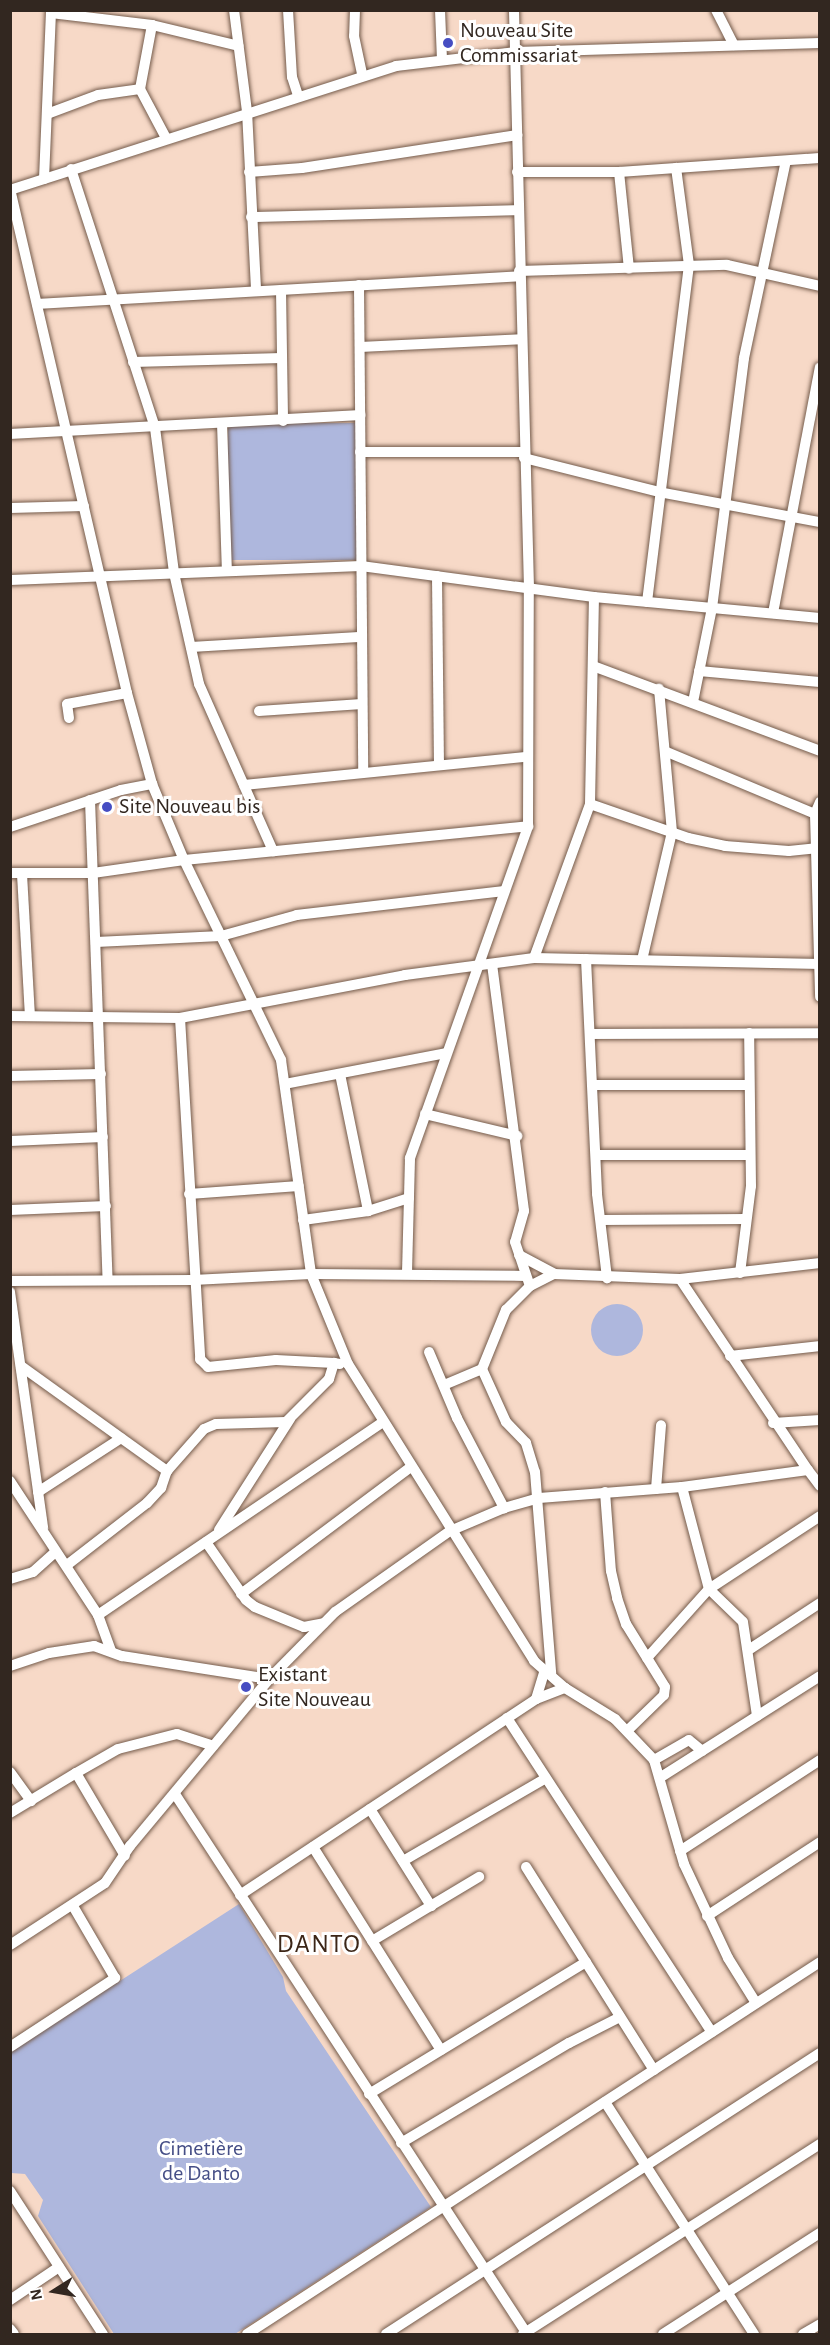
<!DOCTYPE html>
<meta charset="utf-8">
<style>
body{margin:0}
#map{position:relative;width:830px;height:2345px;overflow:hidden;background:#f7d9c7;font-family:"Alegreya Sans",sans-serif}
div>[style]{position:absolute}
.green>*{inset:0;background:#aeb7dd;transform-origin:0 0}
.round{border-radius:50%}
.roads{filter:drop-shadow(0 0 2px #745b4b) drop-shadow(0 0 2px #745b4b)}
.minor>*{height:10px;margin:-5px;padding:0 5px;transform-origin:5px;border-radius:5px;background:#fff}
.dots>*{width:16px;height:16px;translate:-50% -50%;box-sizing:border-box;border:3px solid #fff;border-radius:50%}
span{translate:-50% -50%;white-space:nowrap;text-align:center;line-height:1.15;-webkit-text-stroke:6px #fff;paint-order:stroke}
.poi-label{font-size:22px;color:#322720}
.left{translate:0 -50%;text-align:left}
.park-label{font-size:22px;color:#454e86}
.quarter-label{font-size:26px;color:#3c2617;letter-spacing:1.5px}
.frame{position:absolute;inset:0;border:12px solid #322720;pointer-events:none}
.north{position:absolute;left:24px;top:2261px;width:60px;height:60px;-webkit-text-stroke:4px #fff;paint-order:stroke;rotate:259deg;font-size:16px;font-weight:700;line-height:24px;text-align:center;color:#322720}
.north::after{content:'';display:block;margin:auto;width:21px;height:27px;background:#322720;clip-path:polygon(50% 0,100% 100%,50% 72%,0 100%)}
</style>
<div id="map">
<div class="green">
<i style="left:357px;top:423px;width:137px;height:129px;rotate:90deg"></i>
<i class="round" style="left:591px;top:1304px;width:52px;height:52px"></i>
<i style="clip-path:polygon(239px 1904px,283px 1977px,286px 1991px,431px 2207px,235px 2334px,114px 2334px,38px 2216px,43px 2200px,25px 2174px,11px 2173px,10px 2052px)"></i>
</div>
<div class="roads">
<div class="minor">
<i style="left:234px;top:10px;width:102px;rotate:82.7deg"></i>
<i style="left:247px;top:111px;width:180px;rotate:87.1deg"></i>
<i style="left:288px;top:10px;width:67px;rotate:86.6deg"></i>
<i style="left:292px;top:77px;width:19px;rotate:72deg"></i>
<i style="left:355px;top:10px;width:26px;rotate:92deg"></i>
<i style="left:354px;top:36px;width:39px;rotate:78deg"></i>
<i style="left:440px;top:10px;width:49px;rotate:87.7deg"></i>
<i style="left:716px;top:10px;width:39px;rotate:63deg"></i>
<i style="left:51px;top:13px;width:102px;rotate:6.8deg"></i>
<i style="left:152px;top:25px;width:65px;rotate:100.6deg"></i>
<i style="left:152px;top:25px;width:89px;rotate:13.6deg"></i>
<i style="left:47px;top:114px;width:54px;rotate:-20.4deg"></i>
<i style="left:98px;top:95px;width:42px;rotate:-8.1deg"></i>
<i style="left:140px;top:89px;width:55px;rotate:62deg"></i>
<i style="left:71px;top:169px;width:272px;rotate:72deg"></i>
<i style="left:155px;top:428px;width:146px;rotate:82.5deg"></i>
<i style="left:174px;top:573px;width:114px;rotate:77.3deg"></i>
<i style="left:199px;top:684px;width:183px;rotate:66.1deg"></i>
<i style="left:249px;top:172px;width:53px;rotate:-4.3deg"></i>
<i style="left:302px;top:168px;width:218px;rotate:-8.7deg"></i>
<i style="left:517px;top:172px;width:102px"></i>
<i style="left:619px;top:172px;width:201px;rotate:-4deg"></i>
<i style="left:619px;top:172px;width:97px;rotate:84.1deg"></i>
<i style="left:44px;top:179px;width:169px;rotate:-87.6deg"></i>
<i style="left:10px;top:189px;width:517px;rotate:76.93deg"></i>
<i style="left:127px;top:693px;width:94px;rotate:74.6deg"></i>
<i style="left:152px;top:784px;width:82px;rotate:67.2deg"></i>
<i style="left:184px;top:860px;width:222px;rotate:64.1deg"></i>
<i style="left:281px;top:1060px;width:216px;rotate:82deg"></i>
<i style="left:311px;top:1274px;width:97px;rotate:67.7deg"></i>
<i style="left:348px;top:1364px;width:350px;rotate:57.9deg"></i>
<i style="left:534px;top:1661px;width:41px;rotate:41.1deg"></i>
<i style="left:565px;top:1688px;width:59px;rotate:31.8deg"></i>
<i style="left:615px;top:1719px;width:57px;rotate:46.4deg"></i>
<i style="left:654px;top:1760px;width:108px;rotate:73.9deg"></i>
<i style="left:684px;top:1864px;width:104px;rotate:64.9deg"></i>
<i style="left:728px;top:1958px;width:53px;rotate:58.1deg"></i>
<i style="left:10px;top:190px;width:405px;rotate:-17.8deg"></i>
<i style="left:396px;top:66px;width:121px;rotate:-6.7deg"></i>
<i style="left:516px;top:52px;width:304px;rotate:-1.7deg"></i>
<i style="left:251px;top:217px;width:267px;rotate:-1.5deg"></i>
<i style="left:519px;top:271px;width:208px;rotate:-1.7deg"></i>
<i style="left:727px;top:265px;width:95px;rotate:12.7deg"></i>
<i style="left:359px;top:285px;width:486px;rotate:89.5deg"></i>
<i style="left:281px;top:290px;width:131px;rotate:89.1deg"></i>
<i style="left:37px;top:304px;width:483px;rotate:-3.3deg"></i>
<i style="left:360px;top:347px;width:161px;rotate:-2.8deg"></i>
<i style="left:133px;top:362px;width:149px;rotate:-1.5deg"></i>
<i style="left:222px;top:423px;width:147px;rotate:88.1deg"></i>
<i style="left:10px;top:434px;width:351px;rotate:-3.1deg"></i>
<i style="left:360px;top:452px;width:165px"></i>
<i style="left:524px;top:458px;width:139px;rotate:14.1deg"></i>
<i style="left:659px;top:492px;width:164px;rotate:10.6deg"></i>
<i style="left:10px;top:508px;width:74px;rotate:-1.5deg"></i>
<i style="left:437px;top:576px;width:189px;rotate:89.4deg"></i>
<i style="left:10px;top:580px;width:351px;rotate:-2.3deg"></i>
<i style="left:361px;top:566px;width:235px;rotate:7.6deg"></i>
<i style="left:594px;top:597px;width:227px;rotate:5.3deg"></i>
<i style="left:647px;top:602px;width:340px;rotate:-82.9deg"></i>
<i style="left:689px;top:265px;width:98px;rotate:-97.6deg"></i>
<i style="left:773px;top:613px;width:250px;rotate:-79.2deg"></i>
<i style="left:191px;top:647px;width:168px;rotate:-3.4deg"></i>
<i style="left:593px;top:666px;width:242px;rotate:20.5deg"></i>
<i style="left:699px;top:671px;width:121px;rotate:5.2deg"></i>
<i style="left:693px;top:702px;width:96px;rotate:-78.6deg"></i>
<i style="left:712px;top:608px;width:252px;rotate:-82.7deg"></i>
<i style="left:744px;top:358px;width:201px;rotate:-78deg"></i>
<i style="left:259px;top:711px;width:103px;rotate:-3.9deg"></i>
<i style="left:69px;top:718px;width:14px;rotate:-98deg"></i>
<i style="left:67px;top:704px;width:61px;rotate:-10.4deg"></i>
<i style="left:667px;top:752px;width:160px;rotate:22.7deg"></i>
<i style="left:244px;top:785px;width:283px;rotate:-5.7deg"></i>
<i style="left:90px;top:800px;width:480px;rotate:87.9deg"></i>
<i style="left:820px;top:802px;width:13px;rotate:113deg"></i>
<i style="left:815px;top:814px;width:183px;rotate:88.4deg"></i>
<i style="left:590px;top:804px;width:104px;rotate:19.1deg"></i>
<i style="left:688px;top:838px;width:38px;rotate:12deg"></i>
<i style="left:725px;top:846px;width:64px;rotate:4.5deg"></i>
<i style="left:789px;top:851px;width:27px;rotate:-6deg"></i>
<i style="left:10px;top:827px;width:117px;rotate:-18.4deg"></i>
<i style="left:121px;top:790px;width:32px;rotate:-11deg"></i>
<i style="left:10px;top:873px;width:83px"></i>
<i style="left:93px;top:873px;width:92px;rotate:-8.1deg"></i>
<i style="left:184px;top:860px;width:346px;rotate:-5.6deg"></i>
<i style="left:22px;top:874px;width:142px;rotate:86.8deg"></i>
<i style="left:96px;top:942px;width:125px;rotate:-2.7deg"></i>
<i style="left:221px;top:936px;width:79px;rotate:-15.4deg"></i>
<i style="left:297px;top:915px;width:208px;rotate:-6.6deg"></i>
<i style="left:534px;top:958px;width:164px;rotate:-70deg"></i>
<i style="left:590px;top:804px;width:207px;rotate:-88.9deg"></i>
<i style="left:586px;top:959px;width:235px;rotate:87.3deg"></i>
<i style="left:597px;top:1194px;width:85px;rotate:83.2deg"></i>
<i style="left:642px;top:960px;width:131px;rotate:-76.8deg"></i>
<i style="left:672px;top:832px;width:144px;rotate:-95.2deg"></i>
<i style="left:492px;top:964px;width:249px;rotate:82.6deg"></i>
<i style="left:524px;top:1211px;width:32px;rotate:106deg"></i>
<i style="left:515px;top:1242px;width:46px;rotate:71.2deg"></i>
<i style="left:530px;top:1286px;width:27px;rotate:-27deg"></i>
<i style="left:554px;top:1274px;width:126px;rotate:2.3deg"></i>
<i style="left:680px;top:1279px;width:141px;rotate:-6.5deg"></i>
<i style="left:10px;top:1016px;width:170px;rotate:0.7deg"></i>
<i style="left:180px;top:1018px;width:229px;rotate:-10.8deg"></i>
<i style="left:405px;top:975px;width:130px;rotate:-7.5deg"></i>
<i style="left:534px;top:958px;width:286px;rotate:1.2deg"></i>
<i style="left:180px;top:1018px;width:342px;rotate:86.6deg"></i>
<i style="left:200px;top:1359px;width:11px;rotate:45deg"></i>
<i style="left:208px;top:1367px;width:68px;rotate:-5.9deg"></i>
<i style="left:276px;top:1360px;width:58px;rotate:3deg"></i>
<i style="left:590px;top:1034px;width:230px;rotate:-0.2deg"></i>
<i style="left:340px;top:1074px;width:140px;rotate:78.4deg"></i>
<i style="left:10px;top:1076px;width:91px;rotate:-1.3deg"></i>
<i style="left:285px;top:1084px;width:164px;rotate:-10.9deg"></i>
<i style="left:594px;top:1085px;width:155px"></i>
<i style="left:425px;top:1114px;width:95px;rotate:13.4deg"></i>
<i style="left:10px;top:1141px;width:93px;rotate:-2.5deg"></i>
<i style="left:596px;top:1155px;width:154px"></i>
<i style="left:189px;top:1194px;width:110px;rotate:-4.2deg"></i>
<i style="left:10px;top:1210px;width:96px;rotate:-2.4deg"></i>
<i style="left:303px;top:1220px;width:66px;rotate:-7.9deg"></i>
<i style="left:368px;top:1211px;width:43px;rotate:-17.6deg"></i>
<i style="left:601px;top:1220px;width:145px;rotate:-0.4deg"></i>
<i style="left:519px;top:1255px;width:40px;rotate:28deg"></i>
<i style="left:407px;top:1273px;width:115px;rotate:-88.5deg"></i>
<i style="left:410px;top:1158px;width:352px;rotate:-70.4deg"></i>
<i style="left:528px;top:826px;width:238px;rotate:-89.8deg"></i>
<i style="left:529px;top:588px;width:578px;rotate:-91.49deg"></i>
<i style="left:740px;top:1273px;width:88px;rotate:-82.8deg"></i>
<i style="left:751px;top:1186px;width:153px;rotate:-90.7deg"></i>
<i style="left:680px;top:1279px;width:230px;rotate:56.2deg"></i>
<i style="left:10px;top:1281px;width:183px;rotate:-0.3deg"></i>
<i style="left:193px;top:1280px;width:118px;rotate:-2.9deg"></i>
<i style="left:311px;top:1274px;width:215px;rotate:0.5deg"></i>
<i style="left:10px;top:1292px;width:238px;rotate:82deg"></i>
<i style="left:429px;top:1352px;width:72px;rotate:67deg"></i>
<i style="left:457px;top:1418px;width:102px;rotate:62.4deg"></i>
<i style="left:730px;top:1356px;width:91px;rotate:-6.3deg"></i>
<i style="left:21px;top:1366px;width:180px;rotate:35.7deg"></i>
<i style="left:482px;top:1369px;width:58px;rotate:65.6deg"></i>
<i style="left:506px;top:1422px;width:29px;rotate:46deg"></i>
<i style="left:526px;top:1443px;width:30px;rotate:73deg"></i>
<i style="left:535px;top:1472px;width:202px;rotate:85.4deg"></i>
<i style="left:444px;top:1385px;width:41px;rotate:-22.8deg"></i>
<i style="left:482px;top:1369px;width:64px;rotate:-67.9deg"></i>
<i style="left:506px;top:1310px;width:34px;rotate:-45deg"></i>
<i style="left:773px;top:1423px;width:47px;rotate:-3.7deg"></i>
<i style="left:10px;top:1481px;width:160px;rotate:56.7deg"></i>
<i style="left:98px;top:1615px;width:38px;rotate:70deg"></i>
<i style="left:682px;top:1487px;width:106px;rotate:75.2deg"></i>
<i style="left:709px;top:1589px;width:47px;rotate:44.1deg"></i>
<i style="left:743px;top:1622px;width:95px;rotate:81.5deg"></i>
<i style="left:656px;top:1489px;width:64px;rotate:-85.5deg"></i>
<i style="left:38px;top:1492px;width:99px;rotate:-33deg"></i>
<i style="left:605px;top:1492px;width:79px;rotate:85.7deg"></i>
<i style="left:611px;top:1571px;width:28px;rotate:77deg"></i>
<i style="left:617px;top:1598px;width:28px;rotate:71deg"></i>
<i style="left:626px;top:1624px;width:74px;rotate:58.2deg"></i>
<i style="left:665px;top:1687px;width:8px;rotate:97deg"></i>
<i style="left:664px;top:1695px;width:50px;rotate:135.8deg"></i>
<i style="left:219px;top:1530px;width:132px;rotate:-57.4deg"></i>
<i style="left:206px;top:1542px;width:70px;rotate:55.4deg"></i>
<i style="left:246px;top:1600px;width:11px;rotate:38deg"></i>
<i style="left:255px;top:1607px;width:53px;rotate:22.2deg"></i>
<i style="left:304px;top:1627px;width:20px;rotate:-11deg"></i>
<i style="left:67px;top:1565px;width:101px;rotate:-37.8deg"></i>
<i style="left:147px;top:1503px;width:21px;rotate:-47deg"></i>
<i style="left:161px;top:1488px;width:18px;rotate:-71deg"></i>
<i style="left:167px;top:1471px;width:56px;rotate:-48.6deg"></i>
<i style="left:204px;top:1429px;width:13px;rotate:-23deg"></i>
<i style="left:216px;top:1424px;width:70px;rotate:-1.6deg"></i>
<i style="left:286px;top:1422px;width:61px;rotate:-45deg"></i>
<i style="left:329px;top:1379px;width:17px;rotate:-73deg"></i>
<i style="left:334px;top:1363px;width:6px;rotate:9deg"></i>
<i style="left:10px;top:1579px;width:24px;rotate:-17deg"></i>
<i style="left:33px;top:1572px;width:30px;rotate:-42deg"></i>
<i style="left:241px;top:1594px;width:212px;rotate:-36.8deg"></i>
<i style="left:98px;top:1615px;width:343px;rotate:-34.1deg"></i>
<i style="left:750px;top:1649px;width:84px;rotate:-33.3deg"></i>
<i style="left:647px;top:1658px;width:93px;rotate:-48.1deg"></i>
<i style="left:709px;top:1589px;width:133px;rotate:-33.3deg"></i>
<i style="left:10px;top:1666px;width:41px;rotate:-18.4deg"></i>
<i style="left:49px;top:1653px;width:46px;rotate:-8.8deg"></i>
<i style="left:94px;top:1646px;width:30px;rotate:20deg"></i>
<i style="left:122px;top:1656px;width:149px;rotate:8.9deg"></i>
<i style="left:536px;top:1699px;width:30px;rotate:-73deg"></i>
<i style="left:507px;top:1718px;width:375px;rotate:56.9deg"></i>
<i style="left:654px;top:1760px;width:40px;rotate:-29.7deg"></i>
<i style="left:689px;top:1740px;width:17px;rotate:40deg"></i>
<i style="left:10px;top:1772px;width:36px;rotate:54deg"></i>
<i style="left:76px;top:1773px;width:48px;rotate:-29.7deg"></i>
<i style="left:118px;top:1749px;width:61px;rotate:-14.3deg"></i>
<i style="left:177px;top:1734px;width:38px;rotate:18deg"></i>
<i style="left:661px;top:1777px;width:188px;rotate:-32.4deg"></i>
<i style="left:175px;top:1794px;width:645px;rotate:56.9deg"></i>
<i style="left:370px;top:1809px;width:115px;rotate:57.8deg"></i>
<i style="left:10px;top:1813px;width:77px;rotate:-31.2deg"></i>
<i style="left:76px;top:1773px;width:96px;rotate:59.4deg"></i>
<i style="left:313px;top:1847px;width:240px;rotate:57.8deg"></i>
<i style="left:680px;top:1851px;width:167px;rotate:-33deg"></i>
<i style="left:403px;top:1861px;width:165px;rotate:-30.1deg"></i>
<i style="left:526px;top:1867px;width:240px;rotate:57.8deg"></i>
<i style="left:240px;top:1895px;width:355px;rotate:-33.5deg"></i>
<i style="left:536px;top:1699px;width:31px;rotate:-21deg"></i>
<i style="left:707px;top:1916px;width:135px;rotate:-33.2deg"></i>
<i style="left:372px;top:1941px;width:125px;rotate:-30.9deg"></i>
<i style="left:10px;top:1945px;width:113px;rotate:-33.1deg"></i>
<i style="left:105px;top:1883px;width:45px;rotate:-56deg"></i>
<i style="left:130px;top:1846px;width:217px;rotate:-50.2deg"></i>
<i style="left:269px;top:1679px;width:94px;rotate:-45.4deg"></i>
<i style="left:335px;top:1612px;width:141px;rotate:-35.2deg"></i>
<i style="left:450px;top:1531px;width:59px;rotate:-23.1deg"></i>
<i style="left:504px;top:1508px;width:36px;rotate:-16deg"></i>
<i style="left:539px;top:1498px;width:143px;rotate:-4.4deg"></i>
<i style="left:682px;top:1487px;width:127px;rotate:-7.7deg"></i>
<i style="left:808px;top:1470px;width:20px;rotate:53deg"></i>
<i style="left:10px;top:2047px;width:126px;rotate:-33.3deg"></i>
<i style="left:115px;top:1978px;width:83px;rotate:-120.3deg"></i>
<i style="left:369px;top:2094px;width:254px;rotate:-31.3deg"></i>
<i style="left:605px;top:2102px;width:276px;rotate:57.3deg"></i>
<i style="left:401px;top:2143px;width:196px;rotate:-30.8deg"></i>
<i style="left:569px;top:2043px;width:57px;rotate:-27deg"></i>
<i style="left:10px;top:2191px;width:171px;rotate:57deg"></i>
<i style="left:10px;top:2300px;width:59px;rotate:-34deg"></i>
<i style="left:10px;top:2329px;width:6px;rotate:51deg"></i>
<i style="left:247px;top:2334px;width:683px;rotate:-32.99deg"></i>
<i style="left:386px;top:2334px;width:517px;rotate:-32.92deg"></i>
<i style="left:523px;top:2334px;width:353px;rotate:-32.6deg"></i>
<i style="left:663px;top:2334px;width:187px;rotate:-32.8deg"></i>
<i style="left:803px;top:2334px;width:20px;rotate:-30deg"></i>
</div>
</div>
<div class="dots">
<i style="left:448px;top:43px;background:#464dc2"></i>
<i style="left:107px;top:807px;background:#464dc2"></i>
<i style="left:246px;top:1687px;background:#464dc2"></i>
</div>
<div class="poi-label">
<span class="left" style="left:460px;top:43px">Nouveau Site<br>Commissariat</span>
<span class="left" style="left:119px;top:807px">Site Nouveau bis</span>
<span class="left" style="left:258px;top:1687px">Existant<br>Site Nouveau</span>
</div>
<div class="park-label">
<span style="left:201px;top:2161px">Cimetière<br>de Danto</span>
</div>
<div class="quarter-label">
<span style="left:319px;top:1945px">DANTO</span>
</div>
<div class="frame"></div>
<div class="north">N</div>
</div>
